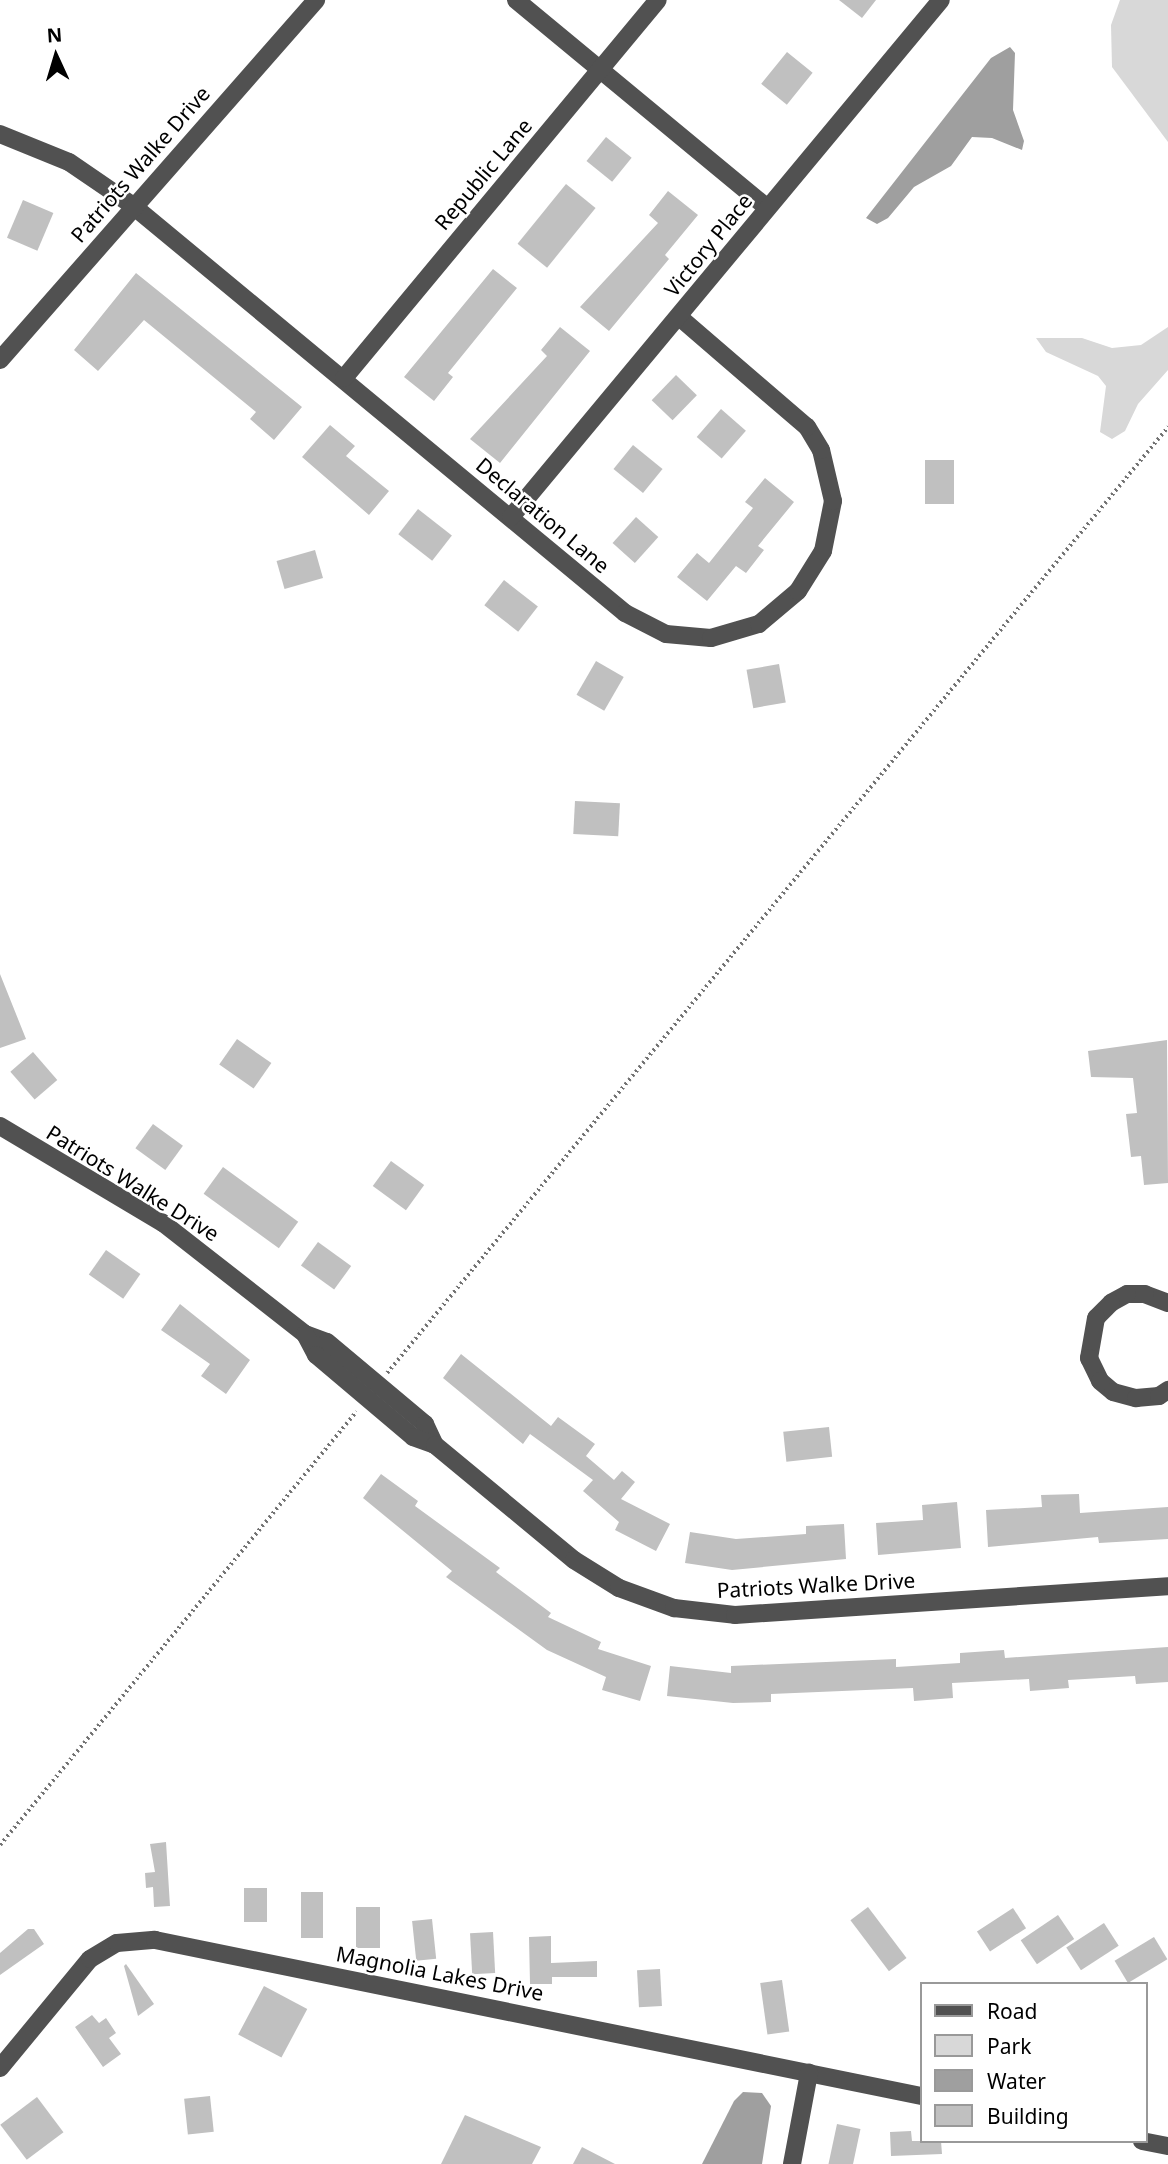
<!DOCTYPE html>
<style>
body{margin:0}
#map{position:relative;width:1168px;height:2164px;overflow:hidden;background:#fff;font-family:"Noto Sans",sans-serif}
div>[style]{position:absolute}
.green>*{inset:0;background:#d8d8d8}
.water>*{inset:0;background:#9f9f9f}
.building>*{inset:0;background:#c0c0c0;transform-origin:0 0}
.path>*{height:3.5px;margin-top:-1.75px;transform-origin:0;background:repeating-linear-gradient(90deg,#737373 0 2px,transparent 0 5.5px)}
.minor>*{height:18px;margin:-9px;padding:0 9px;transform-origin:9px;border-radius:9px;background:#515151}
span{translate:-50% -50%;white-space:nowrap;text-align:center;line-height:1.15;-webkit-text-stroke:5px #fff;paint-order:stroke}
.street-label{font-size:21px;color:#000}
.legend{position:absolute;left:920px;top:1982px;width:228px;height:161px;box-sizing:border-box;background:#fff;border:2px solid #999;margin:0;padding:9px 12px;list-style:none;font-size:21px;color:#000}
.legend li{display:flex;align-items:center;gap:14px;height:35px}
.legend b{width:35px;border:2px solid #999}
.north{position:absolute;left:21px;top:21px;width:70px;height:70px;-webkit-text-stroke:5px #fff;paint-order:stroke;rotate:356deg;font-size:19px;font-weight:700;line-height:28px;text-align:center;color:#000}
.north::after{content:'';display:block;margin:auto;width:24px;height:32px;background:#000;clip-path:polygon(50% 0,100% 100%,50% 72%,0 100%)}
</style>
<div id="map">
<div class="green">
<i style="clip-path:polygon(1120px 0,1168px 0,1168px 142px,1112px 67px,1111px 25px)"></i>
<i style="clip-path:polygon(1168px 327px,1168px 370px,1138px 404px,1125px 431px,1112px 439px,1100px 432px,1106px 386px,1098px 376px,1046px 352px,1036px 338px,1082px 338px,1112px 348px,1141px 345px)"></i>
</div>
<div class="water">
<i style="clip-path:polygon(1010px 47px,1015px 53px,1013px 110px,1024px 141px,1022px 150px,992px 138px,972px 137px,951px 166px,914px 187px,888px 218px,877px 224px,866px 218px,991px 58px)"></i>
<i style="clip-path:polygon(743px 2092px,762px 2093px,771px 2106px,762px 2164px,702px 2164px,734px 2101px)"></i>
</div>
<div class="building">
<i style="clip-path:polygon(839px 0,876px 0,862px 18px)"></i>
<i style="left:787px;top:52px;width:33px;height:41px;rotate:39deg"></i>
<i style="left:606px;top:137px;width:33px;height:31px;rotate:39deg"></i>
<i style="left:566px;top:184px;width:38px;height:77px;rotate:39deg"></i>
<i style="clip-path:polygon(668px 191px,698px 215px,665px 255px,669px 259px,609px 331px,580px 307px,658px 223px,649px 215px)"></i>
<i style="left:23px;top:200px;width:33px;height:41px;rotate:23deg"></i>
<i style="clip-path:polygon(493px 269px,517px 288px,448px 373px,453px 377px,434px 401px,404px 377px)"></i>
<i style="clip-path:polygon(136px 273px,302px 407px,274px 440px,250px 419px,256px 412px,144px 320px,98px 371px,74px 350px)"></i>
<i style="clip-path:polygon(560px 327px,590px 351px,500px 463px,470px 439px,547px 356px,541px 350px)"></i>
<i style="left:676px;top:375px;width:29px;height:35px;rotate:44deg"></i>
<i style="left:721px;top:409px;width:33px;height:37px;rotate:41deg"></i>
<i style="clip-path:polygon(330px 425px,355px 446px,346px 456px,389px 491px,369px 515px,302px 457px)"></i>
<i style="left:633px;top:445px;width:38px;height:31px;rotate:39deg"></i>
<i style="left:925px;top:460px;width:29px;height:44px"></i>
<i style="clip-path:polygon(765px 478px,794px 502px,758px 546px,764px 550px,746px 573px,736px 566px,707px 601px,677px 577px,697px 553px,709px 563px,753px 508px,745px 502px)"></i>
<i style="left:418px;top:509px;width:43px;height:32px;rotate:38deg"></i>
<i style="left:636px;top:517px;width:30px;height:35px;rotate:42deg"></i>
<i style="left:315px;top:550px;width:29px;height:40px;rotate:74deg"></i>
<i style="left:504px;top:580px;width:43px;height:32px;rotate:38deg"></i>
<i style="left:596px;top:661px;width:32px;height:39px;rotate:30deg"></i>
<i style="left:779px;top:664px;width:39px;height:33px;rotate:80deg"></i>
<i style="left:575px;top:801px;width:45px;height:33px;rotate:3deg"></i>
<i style="clip-path:polygon(0 974px,26px 1039px,0 1048px)"></i>
<i style="left:237px;top:1039px;width:42px;height:31px;rotate:35deg"></i>
<i style="clip-path:polygon(1167px 1040px,1168px 1183px,1144px 1185px,1141px 1156px,1131px 1157px,1126px 1114px,1137px 1113px,1133px 1078px,1091px 1077px,1088px 1051px)"></i>
<i style="left:33px;top:1052px;width:37px;height:30px;rotate:49deg"></i>
<i style="left:153px;top:1124px;width:37px;height:30px;rotate:36deg"></i>
<i style="left:391px;top:1161px;width:41px;height:31px;rotate:36deg"></i>
<i style="left:223px;top:1167px;width:93px;height:33px;rotate:36deg"></i>
<i style="left:318px;top:1242px;width:41px;height:29px;rotate:36deg"></i>
<i style="left:106px;top:1250px;width:42px;height:30px;rotate:35deg"></i>
<i style="clip-path:polygon(180px 1304px,250px 1360px,226px 1394px,201px 1376px,210px 1364px,161px 1330px)"></i>
<i style="clip-path:polygon(461px 1354px,551px 1426px,558px 1417px,595px 1444px,586px 1456px,614px 1480px,622px 1471px,635px 1482px,621px 1499px,670px 1524px,656px 1551px,615px 1530px,619px 1522px,583px 1491px,593px 1480px,530px 1434px,523px 1444px,443px 1378px)"></i>
<i style="left:829px;top:1427px;width:30px;height:46px;rotate:84deg"></i>
<i style="clip-path:polygon(381px 1474px,418px 1501px,415px 1506px,500px 1568px,496px 1572px,551px 1613px,548px 1617px,601px 1642px,598px 1649px,651px 1666px,640px 1701px,602px 1690px,606px 1677px,547px 1650px,446px 1577px,452px 1571px,363px 1498px)"></i>
<i style="clip-path:polygon(1079px 1494px,1080px 1513px,1168px 1507px,1168px 1539px,1099px 1543px,1098px 1537px,988px 1547px,986px 1510px,1042px 1507px,1041px 1495px)"></i>
<i style="clip-path:polygon(957px 1502px,961px 1548px,878px 1555px,876px 1523px,923px 1520px,922px 1505px)"></i>
<i style="clip-path:polygon(844px 1524px,846px 1559px,732px 1570px,685px 1563px,690px 1532px,736px 1539px,806px 1534px,806px 1526px)"></i>
<i style="clip-path:polygon(1168px 1647px,1168px 1682px,1136px 1684px,1135px 1676px,1068px 1680px,1069px 1688px,1030px 1691px,1029px 1679px,952px 1683px,953px 1698px,914px 1701px,913px 1688px,771px 1694px,771px 1702px,733px 1703px,667px 1696px,670px 1666px,731px 1673px,731px 1666px,896px 1659px,896px 1667px,960px 1663px,960px 1653px,1004px 1650px,1005px 1658px)"></i>
<i style="clip-path:polygon(166px 1842px,170px 1906px,154px 1907px,153px 1887px,146px 1888px,145px 1873px,155px 1872px,150px 1844px)"></i>
<i style="left:267px;top:1888px;width:34px;height:23px;rotate:90deg"></i>
<i style="left:301px;top:1892px;width:22px;height:46px"></i>
<i style="left:356px;top:1907px;width:24px;height:41px"></i>
<i style="left:868px;top:1907px;width:64px;height:22px;rotate:53deg"></i>
<i style="left:1013px;top:1908px;width:24px;height:43px;rotate:57deg"></i>
<i style="left:1058px;top:1915px;width:29px;height:45px;rotate:56deg"></i>
<i style="left:432px;top:1919px;width:40px;height:20px;rotate:84deg"></i>
<i style="left:1104px;top:1923px;width:27px;height:45px;rotate:57deg"></i>
<i style="clip-path:polygon(28px 1929px,34px 1929px,44px 1944px,0 1975px,0 1953px)"></i>
<i style="left:493px;top:1932px;width:41px;height:23px;rotate:87deg"></i>
<i style="clip-path:polygon(551px 1936px,551px 1963px,597px 1961px,597px 1977px,552px 1977px,552px 1984px,530px 1984px,529px 1937px)"></i>
<i style="left:1154px;top:1937px;width:26px;height:46px;rotate:59deg"></i>
<i style="clip-path:polygon(126px 1964px,154px 2004px,138px 2016px,124px 1966px)"></i>
<i style="left:660px;top:1969px;width:37px;height:23px;rotate:87deg"></i>
<i style="left:782px;top:1980px;width:52px;height:22px;rotate:82deg"></i>
<i style="left:264px;top:1986px;width:49px;height:55px;rotate:28deg"></i>
<i style="clip-path:polygon(92px 2015px,99px 2023px,106px 2018px,116px 2033px,109px 2038px,121px 2054px,103px 2067px,75px 2027px)"></i>
<i style="left:210px;top:2096px;width:36px;height:26px;rotate:84deg"></i>
<i style="left:37px;top:2097px;width:44px;height:46px;rotate:53deg"></i>
<i style="clip-path:polygon(465px 2115px,541px 2147px,532px 2164px,441px 2164px)"></i>
<i style="left:837px;top:2124px;width:24px;height:41px;rotate:12deg"></i>
<i style="clip-path:polygon(911px 2131px,912px 2141px,941px 2141px,942px 2154px,891px 2156px,890px 2132px)"></i>
<i style="clip-path:polygon(582px 2147px,615px 2164px,573px 2164px)"></i>
</div>
<div class="path">
<i style="left:387px;top:1373px;width:1227px;rotate:-50.46deg"></i>
<i style="left:0;top:1845px;width:561px;rotate:-50.57deg"></i>
</div>
<div class="minor">
<i style="left:516px;top:0;width:326px;rotate:39.6deg"></i>
<i style="left:0;top:134px;width:74px;rotate:22.1deg"></i>
<i style="left:69px;top:162px;width:76px;rotate:34.3deg"></i>
<i style="left:132px;top:205px;width:640px;rotate:39.61deg"></i>
<i style="left:625px;top:613px;width:46px;rotate:27.1deg"></i>
<i style="left:666px;top:634px;width:45px;rotate:5.1deg"></i>
<i style="left:711px;top:638px;width:50px;rotate:-16.3deg"></i>
<i style="left:759px;top:624px;width:51px;rotate:-40.2deg"></i>
<i style="left:798px;top:591px;width:47px;rotate:-58deg"></i>
<i style="left:823px;top:551px;width:51px;rotate:-78.7deg"></i>
<i style="left:833px;top:501px;width:52px;rotate:-103.2deg"></i>
<i style="left:821px;top:450px;width:27px;rotate:-121deg"></i>
<i style="left:807px;top:427px;width:169px;rotate:-139.3deg"></i>
<i style="left:0;top:360px;width:479px;rotate:-48.7deg"></i>
<i style="left:344px;top:378px;width:491px;rotate:-50.3deg"></i>
<i style="left:511px;top:517px;width:672px;rotate:-50.25deg"></i>
<i style="left:0;top:1126px;width:190px;rotate:30.8deg"></i>
<i style="left:163px;top:1223px;width:180px;rotate:38deg"></i>
<i style="left:305px;top:1334px;width:23px;rotate:20deg"></i>
<i style="left:327px;top:1342px;width:128px;rotate:39.9deg"></i>
<i style="left:425px;top:1424px;width:23px;rotate:65deg"></i>
<i style="left:1168px;top:1303px;width:25px;rotate:-159deg"></i>
<i style="left:1145px;top:1294px;width:18px;rotate:180deg"></i>
<i style="left:1127px;top:1294px;width:18px;rotate:151deg"></i>
<i style="left:1111px;top:1303px;width:21px;rotate:135deg"></i>
<i style="left:1096px;top:1318px;width:41px;rotate:99.9deg"></i>
<i style="left:1089px;top:1358px;width:25px;rotate:64deg"></i>
<i style="left:1100px;top:1381px;width:17px;rotate:40deg"></i>
<i style="left:1113px;top:1392px;width:24px;rotate:15deg"></i>
<i style="left:1136px;top:1398px;width:23px;rotate:-5deg"></i>
<i style="left:1159px;top:1396px;width:11px;rotate:-34deg"></i>
<i style="left:305px;top:1334px;width:24px;rotate:62deg"></i>
<i style="left:316px;top:1355px;width:127px;rotate:40.2deg"></i>
<i style="left:413px;top:1437px;width:23px;rotate:20deg"></i>
<i style="left:435px;top:1445px;width:180px;rotate:39.6deg"></i>
<i style="left:574px;top:1560px;width:53px;rotate:31.9deg"></i>
<i style="left:619px;top:1588px;width:59px;rotate:20deg"></i>
<i style="left:674px;top:1608px;width:61px;rotate:6.5deg"></i>
<i style="left:735px;top:1615px;width:434px;rotate:-3.8deg"></i>
<i style="left:0;top:2068px;width:141px;rotate:-50.5deg"></i>
<i style="left:90px;top:1959px;width:31px;rotate:-31deg"></i>
<i style="left:117px;top:1943px;width:38px;rotate:-5deg"></i>
<i style="left:155px;top:1940px;width:782px;rotate:11.51deg"></i>
<i style="left:1142px;top:2141px;width:26px;rotate:11deg"></i>
<i style="left:792px;top:2164px;width:93px;rotate:-79.4deg"></i>
</div>
<div class="street-label">
<span style="left:140px;top:164px;rotate:-49deg">Patriots Walke Drive</span>
<span style="left:483px;top:174px;rotate:-50deg">Republic Lane</span>
<span style="left:708px;top:245px;rotate:-51deg">Victory Place</span>
<span style="left:543px;top:515px;rotate:40deg">Declaration Lane</span>
<span style="left:133px;top:1183px;rotate:32deg">Patriots Walke Drive</span>
<span style="left:816px;top:1585px;rotate:-3deg">Patriots Walke Drive</span>
<span style="left:440px;top:1973px;rotate:11deg">Magnolia Lakes Drive</span>
</div>
<ul class="legend">
<li><b style="height:9px;background:#515151"></b>Road</li>
<li><b style="height:19px;background:#d8d8d8"></b>Park</li>
<li><b style="height:19px;background:#9f9f9f"></b>Water</li>
<li><b style="height:19px;background:#c0c0c0"></b>Building</li>
</ul>
<div class="north">N</div>
</div>
